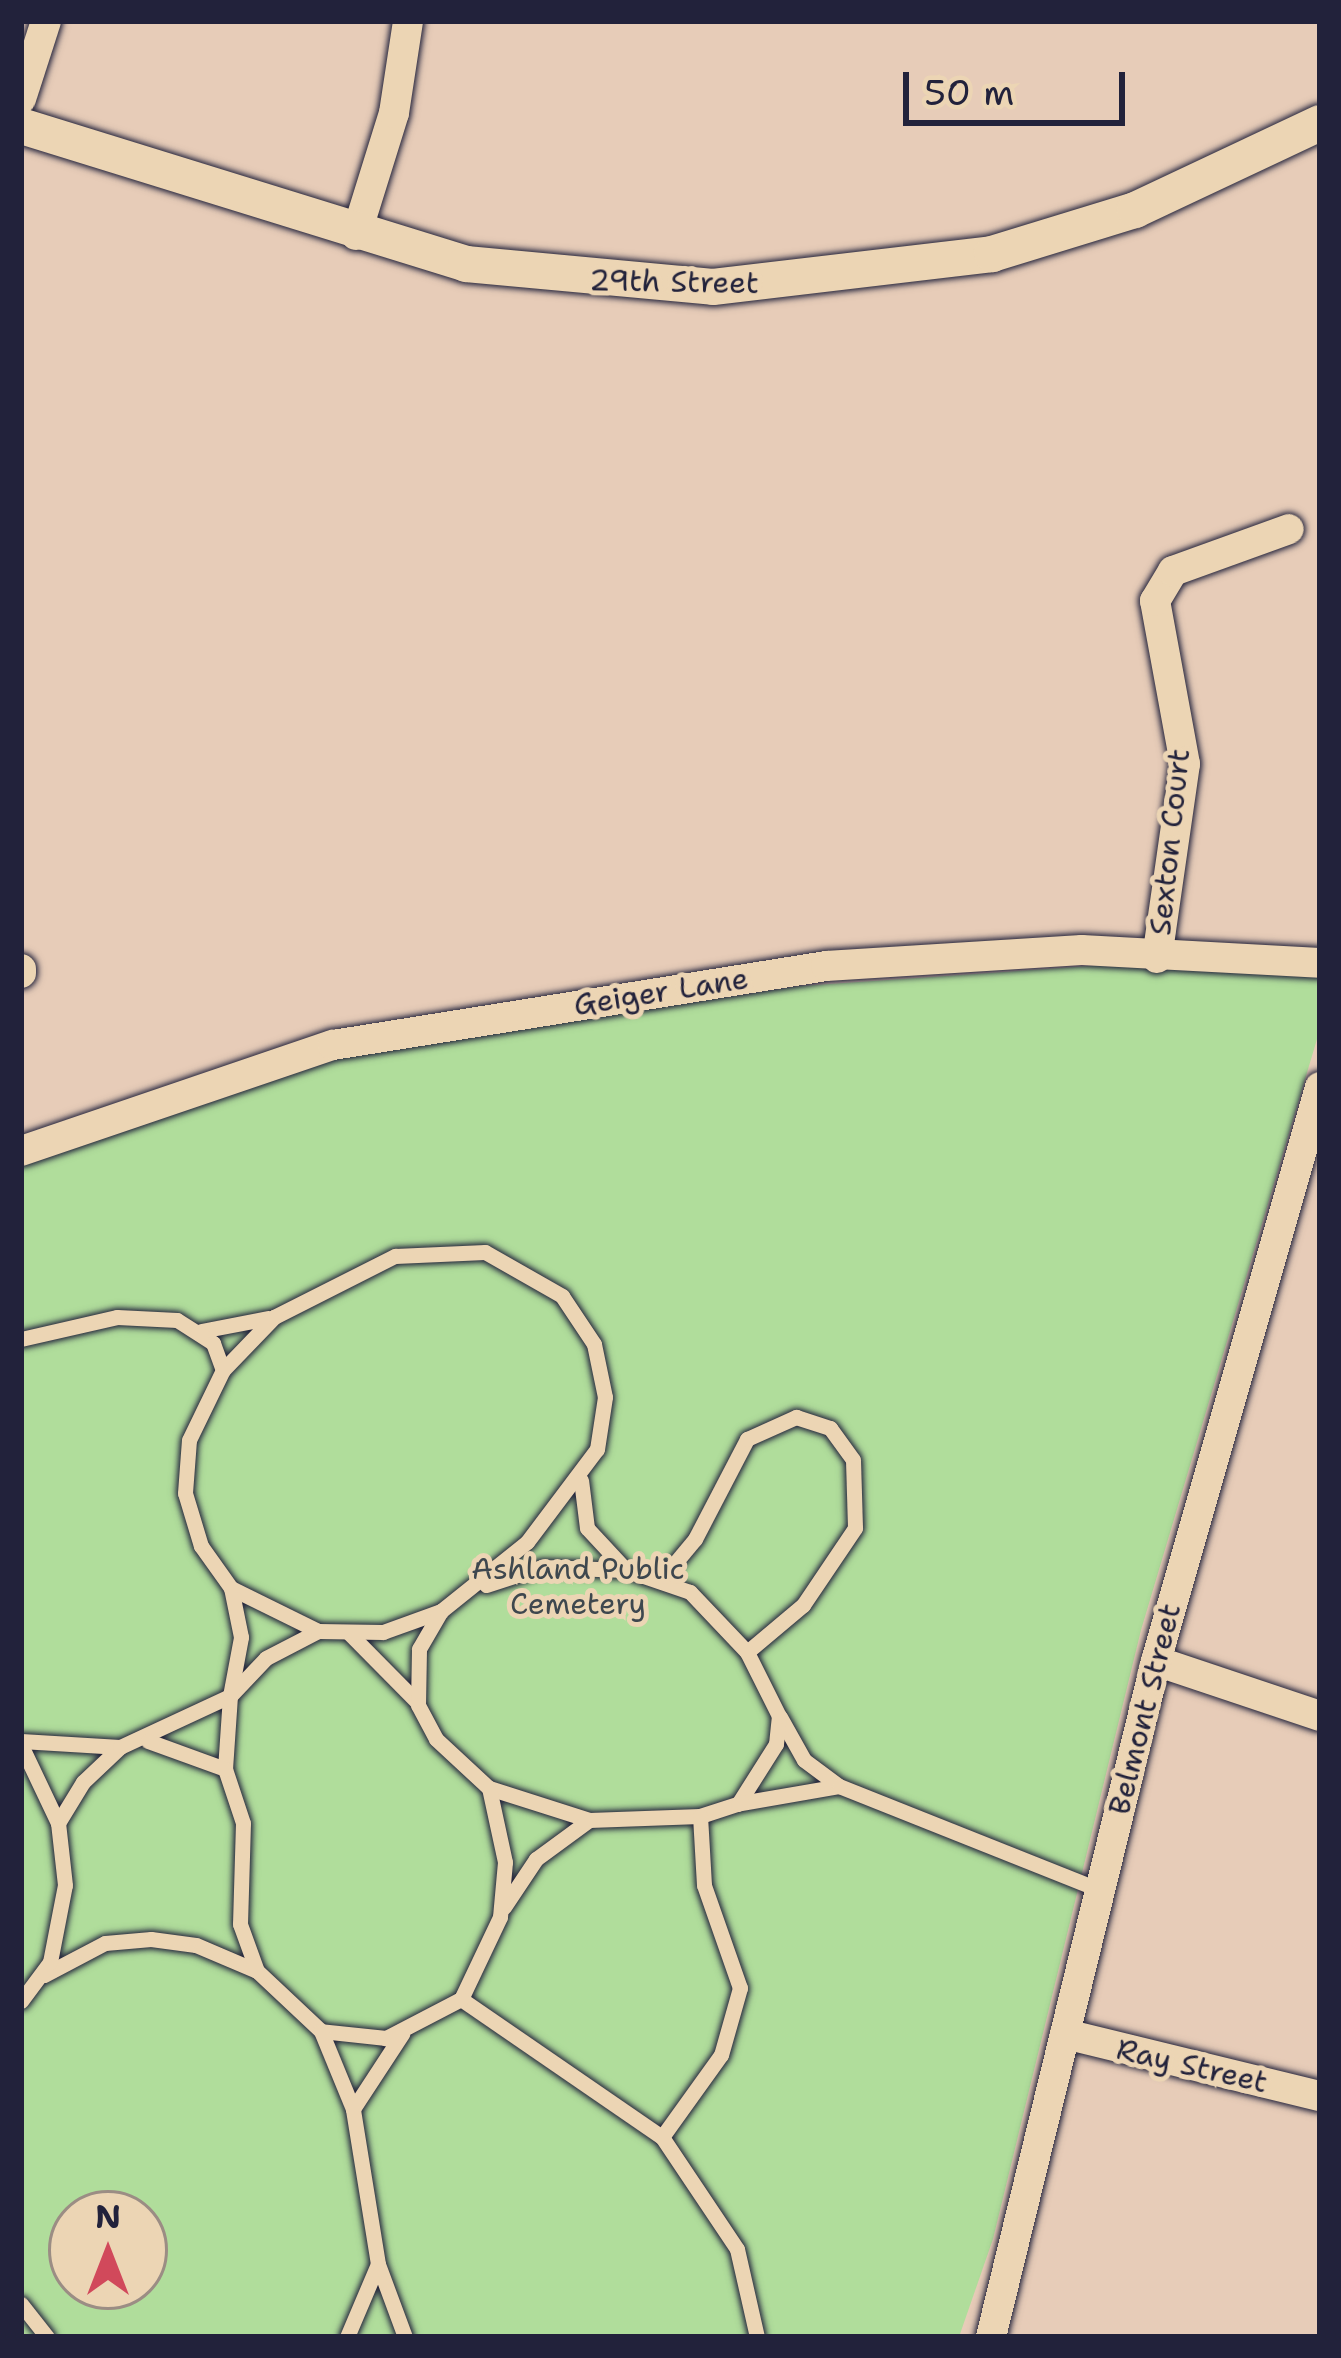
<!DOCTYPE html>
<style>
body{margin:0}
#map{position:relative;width:1341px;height:2358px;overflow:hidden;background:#e7ccb8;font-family:"Shantell Sans",sans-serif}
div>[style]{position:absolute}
.green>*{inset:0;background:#b0dd9b}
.roads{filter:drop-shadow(0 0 3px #22223b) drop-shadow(0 0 3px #22223b)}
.service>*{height:15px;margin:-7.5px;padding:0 7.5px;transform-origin:7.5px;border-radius:7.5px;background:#ecd5b4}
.minor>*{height:30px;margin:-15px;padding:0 15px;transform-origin:15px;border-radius:15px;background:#ecd5b4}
.tertiary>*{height:36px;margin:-18px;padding:0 18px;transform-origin:18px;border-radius:18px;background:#ecd5b4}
span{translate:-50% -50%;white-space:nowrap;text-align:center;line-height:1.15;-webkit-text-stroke:10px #ecd5b4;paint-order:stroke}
.street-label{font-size:30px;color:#22223b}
.park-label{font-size:30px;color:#3e474e}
.frame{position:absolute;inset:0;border:24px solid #22223b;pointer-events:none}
.north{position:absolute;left:48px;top:2190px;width:120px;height:120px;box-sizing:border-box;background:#ecd5b4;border:3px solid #9b8d84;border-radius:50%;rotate:0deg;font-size:33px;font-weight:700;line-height:48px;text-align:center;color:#22223b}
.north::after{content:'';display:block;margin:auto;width:42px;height:54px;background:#d1495b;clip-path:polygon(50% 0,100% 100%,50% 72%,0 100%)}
.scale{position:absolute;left:903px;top:72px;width:222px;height:54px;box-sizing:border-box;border:6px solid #22223b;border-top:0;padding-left:15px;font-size:36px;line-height:42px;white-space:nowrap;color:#22223b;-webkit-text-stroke:9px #ecd5b4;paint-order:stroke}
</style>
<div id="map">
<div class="green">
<i style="clip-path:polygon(evenodd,1146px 962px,1320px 967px,1320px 1029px,1141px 1630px,993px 2239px,959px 2337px,21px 2337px,21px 1163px,333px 1058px,800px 986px,1146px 962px,72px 2214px,144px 2214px,144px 2286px,72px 2286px,72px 2214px)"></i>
</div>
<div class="roads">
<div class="service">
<i style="left:201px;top:1331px;width:68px;rotate:-11deg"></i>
<i style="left:21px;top:1339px;width:98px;rotate:-12.9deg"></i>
<i style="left:117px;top:1317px;width:60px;rotate:2.9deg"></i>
<i style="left:177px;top:1320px;width:43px;rotate:32.6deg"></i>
<i style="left:213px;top:1343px;width:29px;rotate:70deg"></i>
<i style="left:660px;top:1581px;width:55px;rotate:-50.2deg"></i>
<i style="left:695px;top:1539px;width:113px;rotate:-62.5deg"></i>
<i style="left:747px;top:1439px;width:54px;rotate:-24.2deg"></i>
<i style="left:796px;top:1417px;width:36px;rotate:18deg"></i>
<i style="left:830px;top:1428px;width:39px;rotate:54deg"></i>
<i style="left:853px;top:1460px;width:68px;rotate:88.3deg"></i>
<i style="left:855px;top:1528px;width:93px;rotate:124deg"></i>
<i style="left:803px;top:1605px;width:73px;rotate:140deg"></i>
<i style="left:486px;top:1585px;width:59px;rotate:-17.8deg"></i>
<i style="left:542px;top:1567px;width:84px;rotate:2deg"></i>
<i style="left:231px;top:1588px;width:97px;rotate:26.3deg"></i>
<i style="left:350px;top:1634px;width:93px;rotate:45.4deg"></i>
<i style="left:780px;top:1717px;width:49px;rotate:60.8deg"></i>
<i style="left:804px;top:1760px;width:44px;rotate:36.6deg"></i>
<i style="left:21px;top:1741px;width:99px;rotate:3.5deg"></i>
<i style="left:21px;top:1745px;width:86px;rotate:64.6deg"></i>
<i style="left:225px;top:1769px;width:73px;rotate:-86.1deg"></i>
<i style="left:230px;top:1696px;width:52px;rotate:-46.5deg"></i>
<i style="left:266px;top:1658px;width:59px;rotate:-27.4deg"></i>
<i style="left:318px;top:1631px;width:65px;rotate:0.9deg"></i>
<i style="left:383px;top:1632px;width:62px;rotate:-19.9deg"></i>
<i style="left:489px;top:1788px;width:105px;rotate:17.7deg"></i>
<i style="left:589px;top:1820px;width:111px;rotate:-2.1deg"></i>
<i style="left:700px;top:1816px;width:40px;rotate:-18deg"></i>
<i style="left:738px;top:1804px;width:71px;rotate:-57.7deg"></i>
<i style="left:776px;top:1744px;width:28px;rotate:-84deg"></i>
<i style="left:779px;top:1716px;width:72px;rotate:-116.6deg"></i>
<i style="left:747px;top:1652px;width:83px;rotate:-133.5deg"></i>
<i style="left:690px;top:1592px;width:68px;rotate:-161deg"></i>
<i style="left:626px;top:1570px;width:57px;rotate:-132.9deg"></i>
<i style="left:587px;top:1528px;width:48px;rotate:-97.1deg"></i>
<i style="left:741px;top:1803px;width:99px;rotate:-9.8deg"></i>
<i style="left:839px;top:1786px;width:281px;rotate:21.7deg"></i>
<i style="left:504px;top:1907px;width:58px;rotate:-56.3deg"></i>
<i style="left:536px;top:1859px;width:66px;rotate:-36.3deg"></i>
<i style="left:44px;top:1975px;width:69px;rotate:-27.7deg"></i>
<i style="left:105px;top:1943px;width:46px;rotate:-5deg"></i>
<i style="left:151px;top:1939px;width:45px;rotate:7.6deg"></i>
<i style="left:196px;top:1945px;width:66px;rotate:23.1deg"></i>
<i style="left:461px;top:1999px;width:244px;rotate:34.5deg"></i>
<i style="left:662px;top:2137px;width:135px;rotate:56.2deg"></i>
<i style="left:737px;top:2249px;width:90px;rotate:77.2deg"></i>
<i style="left:21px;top:2001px;width:49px;rotate:-53.4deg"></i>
<i style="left:50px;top:1962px;width:78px;rotate:-79deg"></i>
<i style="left:65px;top:1885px;width:62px;rotate:-96.4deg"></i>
<i style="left:58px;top:1823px;width:48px;rotate:-58.6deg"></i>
<i style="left:83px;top:1782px;width:51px;rotate:-43.4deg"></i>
<i style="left:120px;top:1747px;width:121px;rotate:-24.9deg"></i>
<i style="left:230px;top:1696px;width:60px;rotate:-79.4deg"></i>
<i style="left:241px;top:1637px;width:50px;rotate:-101.5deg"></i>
<i style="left:231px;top:1588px;width:52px;rotate:-125.5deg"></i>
<i style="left:201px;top:1546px;width:55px;rotate:-106.8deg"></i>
<i style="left:185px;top:1493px;width:53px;rotate:-85.7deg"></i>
<i style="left:189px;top:1440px;width:78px;rotate:-64.1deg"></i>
<i style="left:223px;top:1370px;width:74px;rotate:-46.1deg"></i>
<i style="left:274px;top:1317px;width:136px;rotate:-26.8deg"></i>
<i style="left:395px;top:1256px;width:90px;rotate:-2.5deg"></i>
<i style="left:485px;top:1252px;width:89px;rotate:29.7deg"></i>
<i style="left:562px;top:1296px;width:58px;rotate:56.3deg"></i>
<i style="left:594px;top:1344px;width:54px;rotate:78.3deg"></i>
<i style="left:605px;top:1397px;width:53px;rotate:98.7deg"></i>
<i style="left:597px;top:1449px;width:116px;rotate:127deg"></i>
<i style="left:527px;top:1542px;width:110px;rotate:141.3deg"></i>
<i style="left:441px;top:1611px;width:44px;rotate:120.1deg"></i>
<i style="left:419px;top:1649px;width:56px;rotate:91deg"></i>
<i style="left:418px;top:1705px;width:38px;rotate:62deg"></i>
<i style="left:436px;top:1739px;width:72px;rotate:42.8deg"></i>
<i style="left:489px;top:1788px;width:76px;rotate:77.8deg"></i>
<i style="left:505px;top:1862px;width:55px;rotate:95.2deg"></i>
<i style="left:500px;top:1917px;width:91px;rotate:115.4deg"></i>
<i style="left:461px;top:1999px;width:85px;rotate:152.5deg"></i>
<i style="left:386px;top:2038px;width:65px;rotate:-173.9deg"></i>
<i style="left:321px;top:2031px;width:88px;rotate:-136.8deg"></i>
<i style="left:257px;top:1971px;width:50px;rotate:-109.9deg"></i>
<i style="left:240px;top:1924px;width:101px;rotate:-88.3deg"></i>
<i style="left:243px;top:1823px;width:57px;rotate:-108.4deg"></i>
<i style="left:225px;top:1769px;width:82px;rotate:-160deg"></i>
<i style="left:321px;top:2031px;width:84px;rotate:67.7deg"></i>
<i style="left:662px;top:2137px;width:101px;rotate:-54.3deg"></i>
<i style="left:721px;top:2055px;width:70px;rotate:-74.2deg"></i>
<i style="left:740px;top:1988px;width:109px;rotate:-109.3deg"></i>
<i style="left:704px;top:1885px;width:69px;rotate:-93.3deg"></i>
<i style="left:378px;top:2264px;width:78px;rotate:69.7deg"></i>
<i style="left:21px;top:2304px;width:42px;rotate:51.8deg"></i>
<i style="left:347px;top:2337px;width:79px;rotate:-67deg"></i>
<i style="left:378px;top:2264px;width:157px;rotate:-99.2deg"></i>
<i style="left:353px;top:2109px;width:90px;rotate:-56.8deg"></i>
</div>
<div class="minor">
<i style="left:21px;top:99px;width:82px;rotate:-72.2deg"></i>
<i style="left:356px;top:235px;width:128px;rotate:-72.7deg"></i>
<i style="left:394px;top:113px;width:93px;rotate:-81.3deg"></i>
<i style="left:1157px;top:958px;width:196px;rotate:-81.8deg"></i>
<i style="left:1185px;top:764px;width:166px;rotate:-100.4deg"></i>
<i style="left:1155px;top:601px;width:35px;rotate:-59deg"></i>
<i style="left:1173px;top:571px;width:123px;rotate:-19.9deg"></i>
<i style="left:21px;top:969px;width:4px;rotate:90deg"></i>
<i style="left:21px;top:1151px;width:330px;rotate:-18.8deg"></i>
<i style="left:333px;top:1045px;width:499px;rotate:-9.1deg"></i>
<i style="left:826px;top:966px;width:256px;rotate:-3.6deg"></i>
<i style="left:1082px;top:950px;width:238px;rotate:3.1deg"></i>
<i style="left:1156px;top:1661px;width:173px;rotate:18.5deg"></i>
<i style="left:1065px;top:2034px;width:262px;rotate:13.7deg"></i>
<i style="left:991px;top:2337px;width:696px;rotate:-76.28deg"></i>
<i style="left:1156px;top:1661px;width:597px;rotate:-74.05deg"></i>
</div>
<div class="tertiary">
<i style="left:21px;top:126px;width:466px;rotate:17.2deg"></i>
<i style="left:466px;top:264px;width:248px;rotate:5.3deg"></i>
<i style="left:713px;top:287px;width:281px;rotate:-6.7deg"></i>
<i style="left:992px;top:254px;width:150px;rotate:-17.1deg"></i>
<i style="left:1135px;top:210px;width:204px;rotate:-25.2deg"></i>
</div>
</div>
<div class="street-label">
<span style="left:674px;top:282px;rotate:1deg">29th Street</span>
<span style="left:1170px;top:842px;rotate:-84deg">Sexton Court</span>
<span style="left:661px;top:992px;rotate:-9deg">Geiger Lane</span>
<span style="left:1145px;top:1709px;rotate:-76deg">Belmont Street</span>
<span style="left:1192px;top:2066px;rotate:13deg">Ray Street</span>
</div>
<div class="park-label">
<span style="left:578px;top:1586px">Ashland Public<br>Cemetery</span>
</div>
<div class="frame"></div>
<div class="north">N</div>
<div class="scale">50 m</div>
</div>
